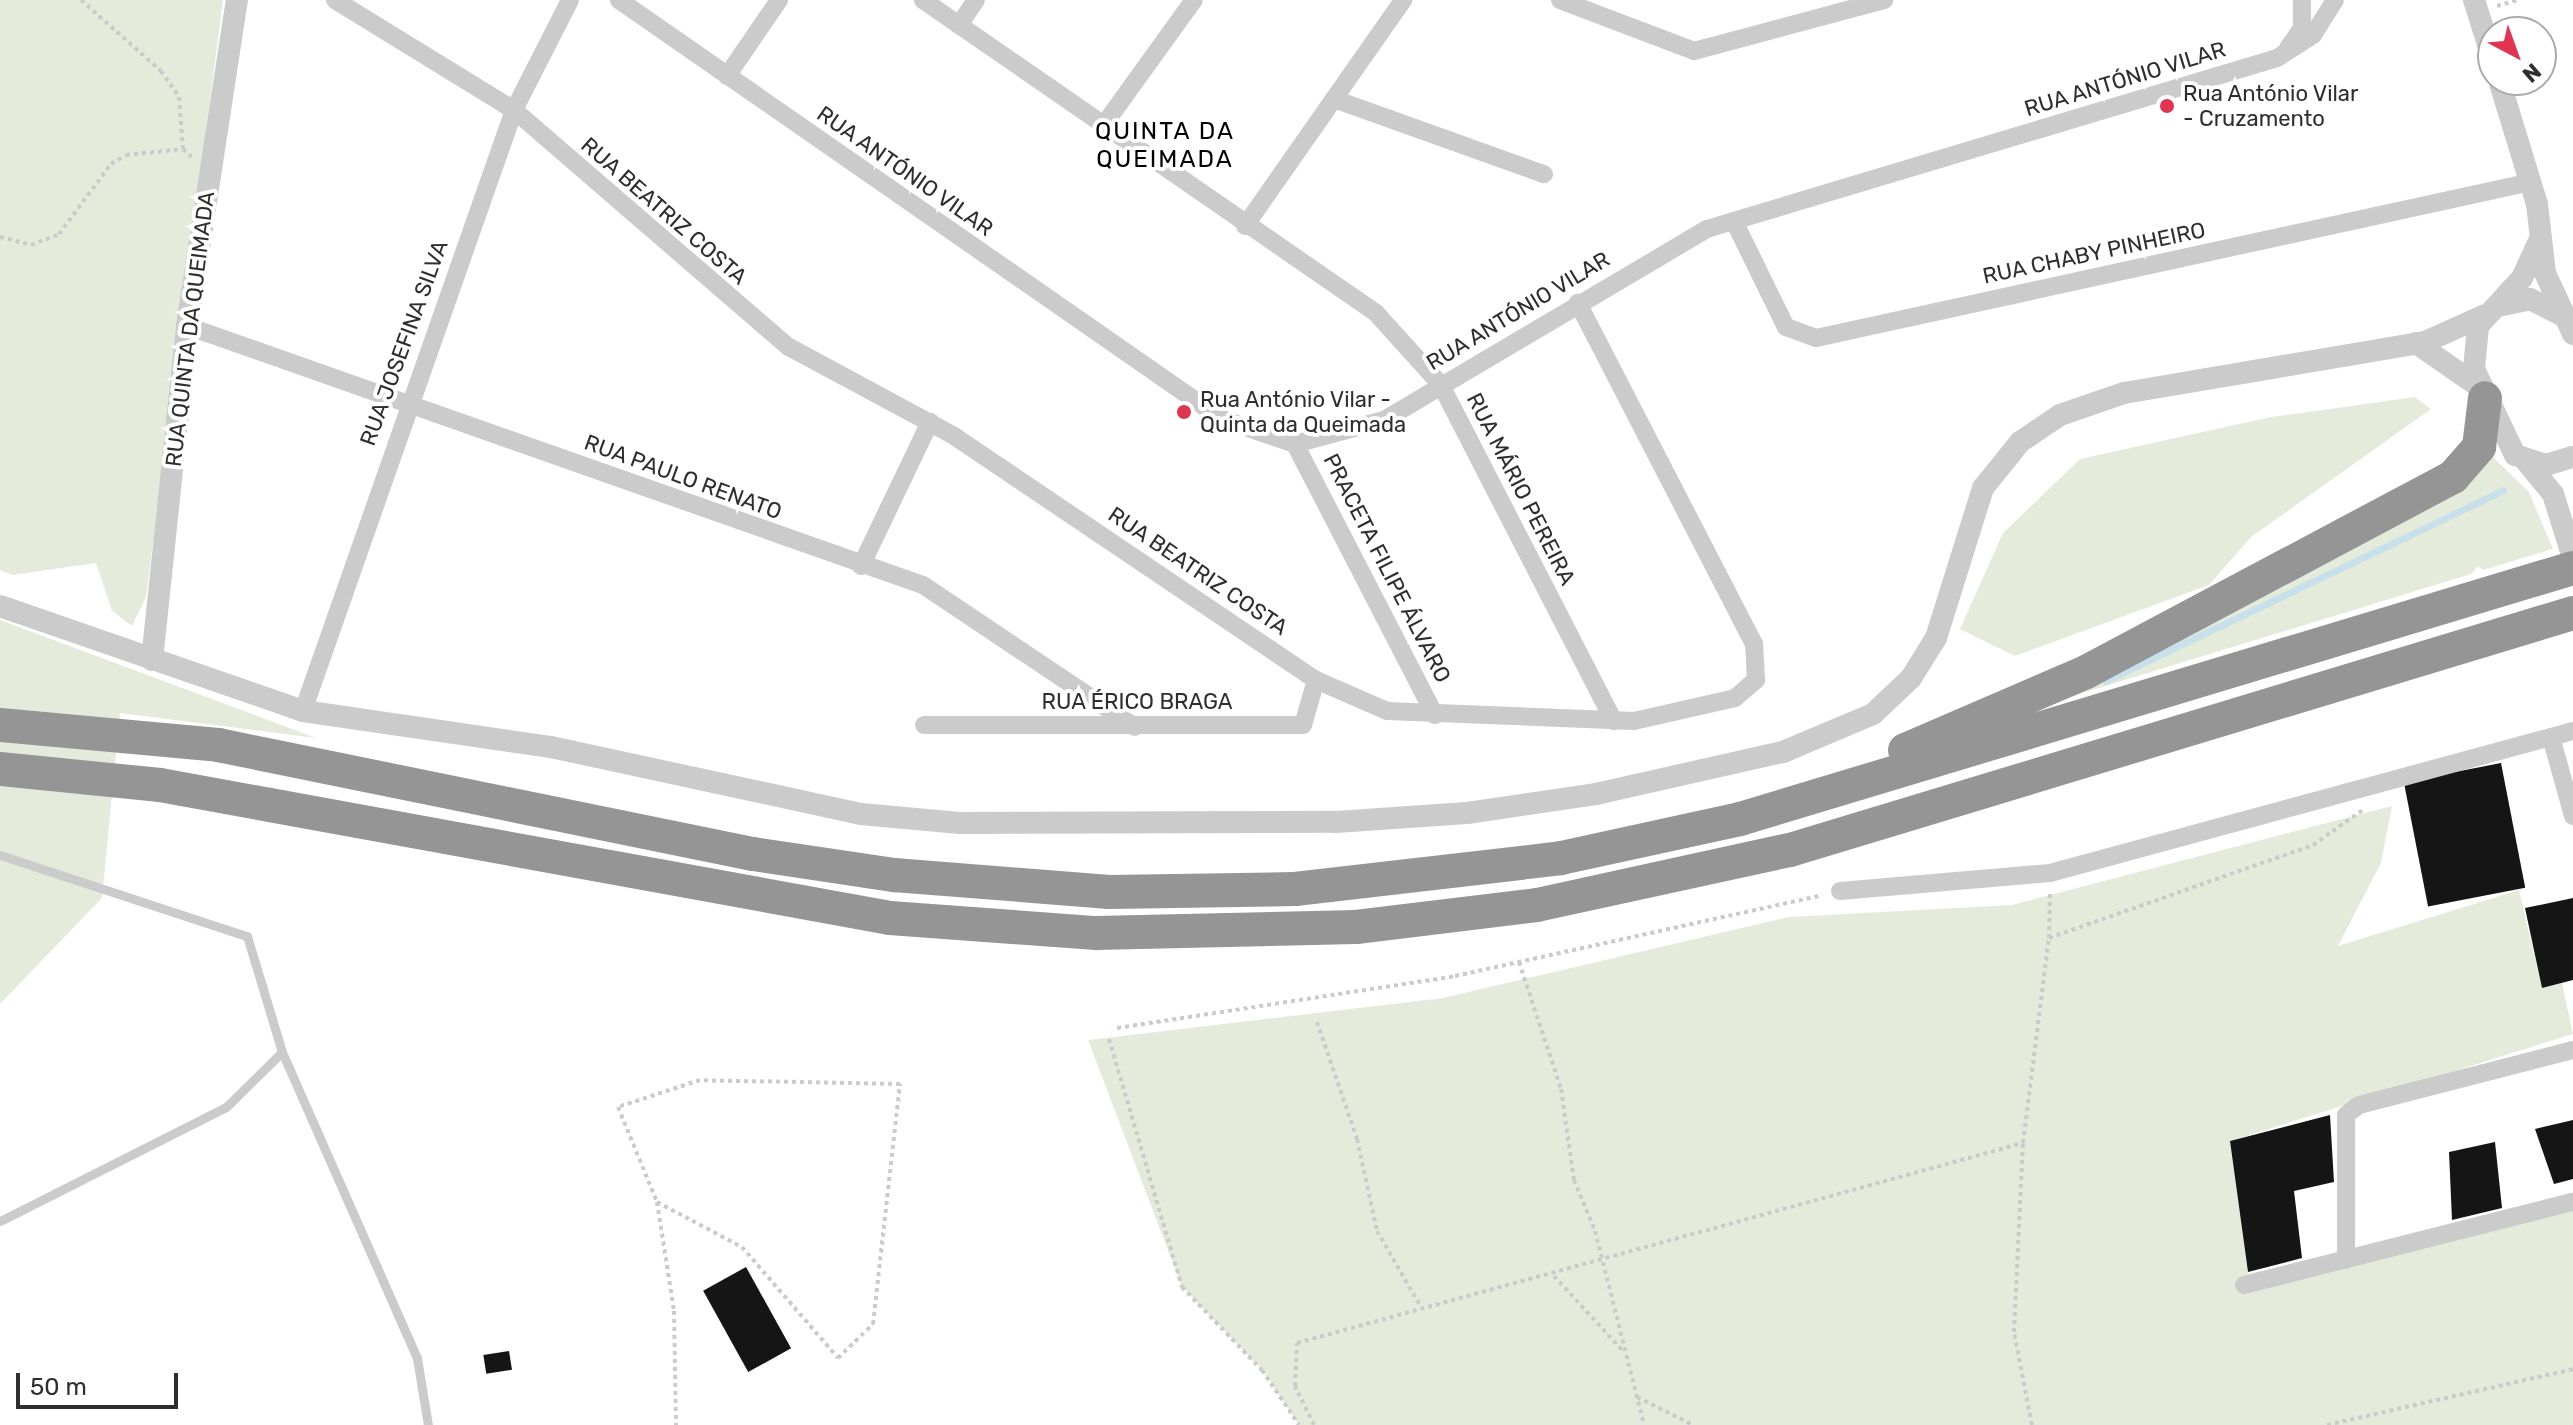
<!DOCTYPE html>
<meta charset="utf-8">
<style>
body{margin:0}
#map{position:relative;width:2573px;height:1425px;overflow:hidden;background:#fff;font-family:Rubik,sans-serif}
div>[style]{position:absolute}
.green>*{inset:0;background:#e5ebdb}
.stream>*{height:7px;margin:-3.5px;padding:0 3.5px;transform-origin:3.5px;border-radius:3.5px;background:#c8e0ea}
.building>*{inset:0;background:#151515;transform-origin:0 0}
.path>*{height:4px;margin-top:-2px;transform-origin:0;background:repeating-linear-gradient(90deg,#cbcbcb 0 4px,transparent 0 8px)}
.service>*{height:9px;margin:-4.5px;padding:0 4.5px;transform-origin:4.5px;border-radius:4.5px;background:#cbcbcb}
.minor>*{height:18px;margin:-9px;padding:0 9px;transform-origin:9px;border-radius:9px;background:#cbcbcb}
.tertiary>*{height:22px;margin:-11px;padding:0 11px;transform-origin:11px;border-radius:11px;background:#cbcbcb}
.motorway>*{height:34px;margin:-17px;padding:0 17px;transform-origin:17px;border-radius:17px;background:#959595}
.dots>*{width:22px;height:22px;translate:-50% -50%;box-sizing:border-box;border:4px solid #fff;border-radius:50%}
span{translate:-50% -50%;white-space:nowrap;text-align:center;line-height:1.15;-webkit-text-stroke:8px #fff;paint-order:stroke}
.street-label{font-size:22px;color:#2e2e2e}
.poi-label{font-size:22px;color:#2e2e2e}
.left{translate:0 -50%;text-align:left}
.neighbourhood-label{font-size:24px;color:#000;letter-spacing:2px}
.north{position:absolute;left:2477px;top:16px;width:80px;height:80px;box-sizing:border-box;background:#fff;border:2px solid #ababab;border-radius:50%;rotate:139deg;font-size:22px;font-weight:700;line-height:32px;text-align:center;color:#2e2e2e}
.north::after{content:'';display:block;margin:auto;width:28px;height:36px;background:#e03450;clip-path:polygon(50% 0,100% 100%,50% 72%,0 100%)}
.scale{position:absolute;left:16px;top:1373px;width:162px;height:36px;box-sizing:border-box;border:4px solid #2e2e2e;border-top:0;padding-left:10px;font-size:24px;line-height:28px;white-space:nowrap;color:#2e2e2e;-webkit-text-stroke:6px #fff;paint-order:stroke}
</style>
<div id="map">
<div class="green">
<i style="clip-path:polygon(0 0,223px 0,146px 597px,132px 626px,112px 611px,96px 563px,12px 575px,0 570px)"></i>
<i style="clip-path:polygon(2415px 397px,2431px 409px,2251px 537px,2209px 585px,2015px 656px,1960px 629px,2003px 533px,2080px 459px,2271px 417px)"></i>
<i style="clip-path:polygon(2492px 456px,2529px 492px,2553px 549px,2483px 570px,2478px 566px,2471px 574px,2066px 698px)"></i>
<i style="clip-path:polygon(0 620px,316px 738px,120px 713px,102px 898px,0 1004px)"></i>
<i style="clip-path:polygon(2392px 806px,2381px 863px,2338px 946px,2519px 890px,2542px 988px,2562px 983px,2573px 1034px,2230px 1141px,2248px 1274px,2573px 1204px,2573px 1425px,1299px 1425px,1262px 1370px,1182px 1287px,1088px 1040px,1443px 998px,1789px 917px,2012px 905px)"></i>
</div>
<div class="stream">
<i style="left:2105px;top:681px;width:441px;rotate:-25.6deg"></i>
</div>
<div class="building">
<i style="left:2501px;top:763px;width:127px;height:99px;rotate:79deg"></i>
<i style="clip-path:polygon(2573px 898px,2573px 980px,2542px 988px,2525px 908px)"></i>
<i style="clip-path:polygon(2330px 1115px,2334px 1182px,2294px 1191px,2302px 1258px,2248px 1272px,2230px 1141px)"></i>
<i style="clip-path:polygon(2573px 1120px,2573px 1179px,2554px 1184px,2535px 1129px)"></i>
<i style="clip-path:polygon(2495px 1142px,2502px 1208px,2452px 1220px,2449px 1152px)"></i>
<i style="left:746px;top:1267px;width:93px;height:49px;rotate:61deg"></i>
<i style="left:509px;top:1351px;width:19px;height:26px;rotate:81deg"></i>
</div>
<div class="path">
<i style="left:81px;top:0;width:107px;rotate:41.6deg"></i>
<i style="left:161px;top:71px;width:32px;rotate:55deg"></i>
<i style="left:179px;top:97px;width:52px;rotate:85.6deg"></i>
<i style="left:2497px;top:6px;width:22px;rotate:-16deg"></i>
<i style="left:0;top:237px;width:32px;rotate:14deg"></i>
<i style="left:31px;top:245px;width:30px;rotate:-21deg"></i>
<i style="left:59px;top:234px;width:87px;rotate:-53.4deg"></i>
<i style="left:111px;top:164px;width:17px;rotate:-31deg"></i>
<i style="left:126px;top:155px;width:57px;rotate:-6deg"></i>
<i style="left:183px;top:149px;width:12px;rotate:42deg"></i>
<i style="left:2049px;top:938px;width:46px;rotate:-88.8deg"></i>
<i style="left:1519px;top:962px;width:134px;rotate:71.7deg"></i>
<i style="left:1561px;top:1089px;width:92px;rotate:81.9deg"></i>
<i style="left:1574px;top:1180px;width:55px;rotate:67.6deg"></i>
<i style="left:1595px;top:1231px;width:200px;rotate:75.8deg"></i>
<i style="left:1317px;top:1022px;width:124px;rotate:71.1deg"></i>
<i style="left:1357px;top:1139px;width:94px;rotate:77.7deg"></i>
<i style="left:1377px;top:1231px;width:88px;rotate:59.9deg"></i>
<i style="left:1117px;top:1028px;width:342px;rotate:-8.7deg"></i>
<i style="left:1455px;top:976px;width:376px;rotate:-12.4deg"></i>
<i style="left:1109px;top:1039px;width:259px;rotate:73.6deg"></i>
<i style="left:1182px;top:1287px;width:115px;rotate:46.1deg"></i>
<i style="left:1262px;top:1370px;width:66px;rotate:56.1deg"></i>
<i style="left:657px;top:1202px;width:96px;rotate:27.9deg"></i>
<i style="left:742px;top:1247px;width:147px;rotate:49.1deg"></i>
<i style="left:838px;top:1358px;width:49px;rotate:-44.2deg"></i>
<i style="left:873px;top:1324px;width:242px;rotate:-83.6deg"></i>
<i style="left:900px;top:1084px;width:200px;rotate:-178.9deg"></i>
<i style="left:700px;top:1080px;width:86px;rotate:161.8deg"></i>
<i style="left:618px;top:1107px;width:103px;rotate:67.7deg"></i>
<i style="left:657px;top:1202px;width:110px;rotate:81.1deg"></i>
<i style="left:674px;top:1311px;width:114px;rotate:89deg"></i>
<i style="left:1554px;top:1276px;width:102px;rotate:47.4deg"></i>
<i style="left:1637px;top:1397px;width:63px;rotate:26.6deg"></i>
<i style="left:1314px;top:1425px;width:43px;rotate:-116deg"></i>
<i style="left:1295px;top:1386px;width:43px;rotate:-87.3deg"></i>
<i style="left:1297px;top:1343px;width:753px;rotate:-15.4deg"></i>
<i style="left:2032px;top:1425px;width:95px;rotate:-101deg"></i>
<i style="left:2014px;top:1332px;width:189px;rotate:-87.3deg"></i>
<i style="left:2023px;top:1143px;width:207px;rotate:-82.8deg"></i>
<i style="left:2049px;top:938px;width:280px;rotate:-19.4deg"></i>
<i style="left:2313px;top:845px;width:62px;rotate:-35.2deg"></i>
<i style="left:2327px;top:1425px;width:252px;rotate:-12.8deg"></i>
</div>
<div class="service">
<i style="left:0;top:855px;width:260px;rotate:18.2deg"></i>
<i style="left:247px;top:936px;width:121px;rotate:73.2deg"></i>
<i style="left:282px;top:1052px;width:78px;rotate:135.5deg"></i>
<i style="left:226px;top:1107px;width:253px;rotate:153.2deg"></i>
<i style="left:282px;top:1052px;width:334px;rotate:66.2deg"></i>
<i style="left:417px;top:1358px;width:68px;rotate:80.7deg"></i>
</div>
<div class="minor">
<i style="left:335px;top:0;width:210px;rotate:31.6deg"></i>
<i style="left:514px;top:110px;width:363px;rotate:40.8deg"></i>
<i style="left:789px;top:347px;width:187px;rotate:28.3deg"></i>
<i style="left:954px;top:436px;width:437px;rotate:34deg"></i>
<i style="left:1316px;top:680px;width:77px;rotate:23.6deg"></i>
<i style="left:1387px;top:711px;width:247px;rotate:2.3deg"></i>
<i style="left:1634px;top:721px;width:104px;rotate:-12.8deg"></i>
<i style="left:1735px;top:698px;width:28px;rotate:-41deg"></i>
<i style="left:1756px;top:680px;width:36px;rotate:-93deg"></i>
<i style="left:1754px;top:644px;width:384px;rotate:-117.3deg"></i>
<i style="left:619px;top:0;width:734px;rotate:34.79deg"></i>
<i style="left:1222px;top:419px;width:77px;rotate:18.9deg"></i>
<i style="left:1295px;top:444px;width:92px;rotate:-15.1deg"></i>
<i style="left:1384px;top:420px;width:375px;rotate:-30.6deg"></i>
<i style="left:1707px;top:229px;width:595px;rotate:-16.7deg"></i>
<i style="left:2277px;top:58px;width:43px;rotate:-32.6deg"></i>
<i style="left:2313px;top:35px;width:41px;rotate:-57.8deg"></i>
<i style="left:923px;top:0;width:551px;rotate:34.64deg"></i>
<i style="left:1376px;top:313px;width:97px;rotate:47.9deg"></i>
<i style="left:1441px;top:385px;width:378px;rotate:62.8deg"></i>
<i style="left:1560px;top:0;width:143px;rotate:20.8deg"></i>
<i style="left:1694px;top:51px;width:197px;rotate:-15deg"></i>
<i style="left:959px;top:25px;width:30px;rotate:-56deg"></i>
<i style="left:2288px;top:48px;width:24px;rotate:-55deg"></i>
<i style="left:2302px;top:28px;width:28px;rotate:-90deg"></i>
<i style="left:727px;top:76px;width:92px;rotate:-55.6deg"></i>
<i style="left:1334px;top:99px;width:223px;rotate:19.7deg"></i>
<i style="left:1103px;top:126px;width:155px;rotate:-54.2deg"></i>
<i style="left:1734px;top:221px;width:118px;rotate:63.9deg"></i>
<i style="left:1786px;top:327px;width:32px;rotate:20deg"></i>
<i style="left:1816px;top:338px;width:732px;rotate:-12.31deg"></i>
<i style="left:1245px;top:226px;width:276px;rotate:-55deg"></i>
<i style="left:187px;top:326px;width:780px;rotate:19.39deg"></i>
<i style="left:923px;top:585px;width:255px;rotate:33.8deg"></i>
<i style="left:1295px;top:444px;width:305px;rotate:62.7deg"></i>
<i style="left:861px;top:566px;width:160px;rotate:-64.4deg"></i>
<i style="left:303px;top:711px;width:637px;rotate:-70.65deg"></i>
<i style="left:514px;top:110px;width:123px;rotate:-63deg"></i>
<i style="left:924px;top:725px;width:379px"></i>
<i style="left:1303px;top:725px;width:47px;rotate:-73.9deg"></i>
<i style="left:2551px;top:737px;width:82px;rotate:74.4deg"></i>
<i style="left:1840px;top:891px;width:211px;rotate:-4.9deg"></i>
<i style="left:2050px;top:873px;width:542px;rotate:-15.19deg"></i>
<i style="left:2346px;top:1260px;width:145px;rotate:-90deg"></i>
<i style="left:2346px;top:1115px;width:16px;rotate:-38deg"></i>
<i style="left:2359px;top:1105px;width:221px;rotate:-14.4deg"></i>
<i style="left:2244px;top:1285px;width:339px;rotate:-14.2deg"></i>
</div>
<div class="tertiary">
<i style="left:2474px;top:0;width:63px;rotate:72.4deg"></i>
<i style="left:2499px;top:80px;width:130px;rotate:73deg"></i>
<i style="left:2537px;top:204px;width:69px;rotate:83.4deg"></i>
<i style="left:2545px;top:273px;width:67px;rotate:65.3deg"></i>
<i style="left:2539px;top:241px;width:41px;rotate:114.7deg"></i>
<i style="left:2522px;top:278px;width:65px;rotate:132.5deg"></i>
<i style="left:2478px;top:326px;width:43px;rotate:95.3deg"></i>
<i style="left:2474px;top:369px;width:95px;rotate:64.5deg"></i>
<i style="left:2515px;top:455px;width:33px;rotate:18deg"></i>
<i style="left:2546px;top:465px;width:28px;rotate:-17deg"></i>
<i style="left:2498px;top:306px;width:33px;rotate:-12deg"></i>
<i style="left:2530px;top:299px;width:37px;rotate:27deg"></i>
<i style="left:2416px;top:343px;width:79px;rotate:34.7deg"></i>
<i style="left:2526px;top:461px;width:43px;rotate:50.7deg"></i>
<i style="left:2553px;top:494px;width:67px;rotate:72.6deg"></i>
<i style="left:0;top:606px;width:321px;rotate:19.1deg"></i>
<i style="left:303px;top:711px;width:251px;rotate:8.3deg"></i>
<i style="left:551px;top:747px;width:317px;rotate:12.2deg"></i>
<i style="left:861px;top:814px;width:99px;rotate:5.2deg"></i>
<i style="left:960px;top:823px;width:376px;rotate:-0.2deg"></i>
<i style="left:1336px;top:822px;width:131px;rotate:-3.9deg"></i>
<i style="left:1467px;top:813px;width:130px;rotate:-8.4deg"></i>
<i style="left:1596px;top:794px;width:192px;rotate:-12.7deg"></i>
<i style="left:1783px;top:752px;width:98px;rotate:-22.9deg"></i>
<i style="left:1873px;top:714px;width:52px;rotate:-43.5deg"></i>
<i style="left:1911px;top:678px;width:47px;rotate:-58deg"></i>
<i style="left:1936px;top:638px;width:157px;rotate:-72.6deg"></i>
<i style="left:1983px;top:488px;width:59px;rotate:-51.2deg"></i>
<i style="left:2020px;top:442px;width:48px;rotate:-34deg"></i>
<i style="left:2060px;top:415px;width:68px;rotate:-19deg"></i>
<i style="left:2124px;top:393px;width:305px;rotate:-9.6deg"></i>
<i style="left:2425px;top:342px;width:66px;rotate:-24.2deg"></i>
<i style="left:152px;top:660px;width:336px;rotate:-84deg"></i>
<i style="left:187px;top:326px;width:330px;rotate:-81.3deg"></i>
</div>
<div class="motorway">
<i style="left:0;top:725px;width:219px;rotate:5.2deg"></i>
<i style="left:218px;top:745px;width:546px;rotate:11.52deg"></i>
<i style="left:753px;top:854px;width:143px;rotate:8.5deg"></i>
<i style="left:894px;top:875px;width:216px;rotate:4.5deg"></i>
<i style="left:1109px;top:892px;width:186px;rotate:-0.9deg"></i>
<i style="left:1295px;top:889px;width:268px;rotate:-6.6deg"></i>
<i style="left:1561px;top:858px;width:183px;rotate:-12.3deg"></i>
<i style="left:1740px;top:819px;width:870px;rotate:-16.77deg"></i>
<i style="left:1905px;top:750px;width:197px;rotate:-23.3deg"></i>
<i style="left:2086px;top:672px;width:416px;rotate:-28deg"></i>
<i style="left:2453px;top:477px;width:40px;rotate:-49deg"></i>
<i style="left:2479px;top:447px;width:49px;rotate:-83deg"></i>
<i style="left:0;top:769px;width:161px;rotate:5.7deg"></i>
<i style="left:160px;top:785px;width:742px;rotate:10.33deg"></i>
<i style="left:890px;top:918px;width:207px;rotate:4.2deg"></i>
<i style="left:1096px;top:933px;width:260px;rotate:-1.3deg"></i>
<i style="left:1356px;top:927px;width:182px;rotate:-6.9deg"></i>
<i style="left:1537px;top:905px;width:259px;rotate:-12.3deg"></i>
<i style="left:1790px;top:850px;width:818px;rotate:-16.84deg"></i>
</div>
<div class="dots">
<i style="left:2167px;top:106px;background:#e03450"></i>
<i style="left:1184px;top:412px;background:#e03450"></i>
</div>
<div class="street-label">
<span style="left:2125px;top:79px;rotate:-17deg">RUA ANTÓNIO VILAR</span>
<span style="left:905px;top:171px;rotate:35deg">RUA ANTÓNIO VILAR</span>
<span style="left:664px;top:211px;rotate:41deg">RUA BEATRIZ COSTA</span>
<span style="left:2094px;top:253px;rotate:-12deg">RUA CHABY PINHEIRO</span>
<span style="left:1518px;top:311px;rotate:-31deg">RUA ANTÓNIO VILAR</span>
<span style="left:190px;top:329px;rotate:-83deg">RUA QUINTA DA QUEIMADA</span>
<span style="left:404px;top:343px;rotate:-70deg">RUA JOSEFINA SILVA</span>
<span style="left:683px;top:477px;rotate:20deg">RUA PAULO RENATO</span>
<span style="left:1521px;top:489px;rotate:63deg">RUA MÁRIO PEREIRA</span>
<span style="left:1387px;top:568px;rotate:63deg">PRACETA FILIPE ÁLVARO</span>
<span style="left:1198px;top:571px;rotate:34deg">RUA BEATRIZ COSTA</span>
<span style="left:1137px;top:702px">RUA ÉRICO BRAGA</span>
</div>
<div class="poi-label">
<span class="left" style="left:2183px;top:106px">Rua António Vilar<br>- Cruzamento</span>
<span class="left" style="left:1200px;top:412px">Rua António Vilar -<br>Quinta da Queimada</span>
</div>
<div class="neighbourhood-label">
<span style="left:1165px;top:146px">QUINTA DA<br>QUEIMADA</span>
</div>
<div class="north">N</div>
<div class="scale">50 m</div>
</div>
